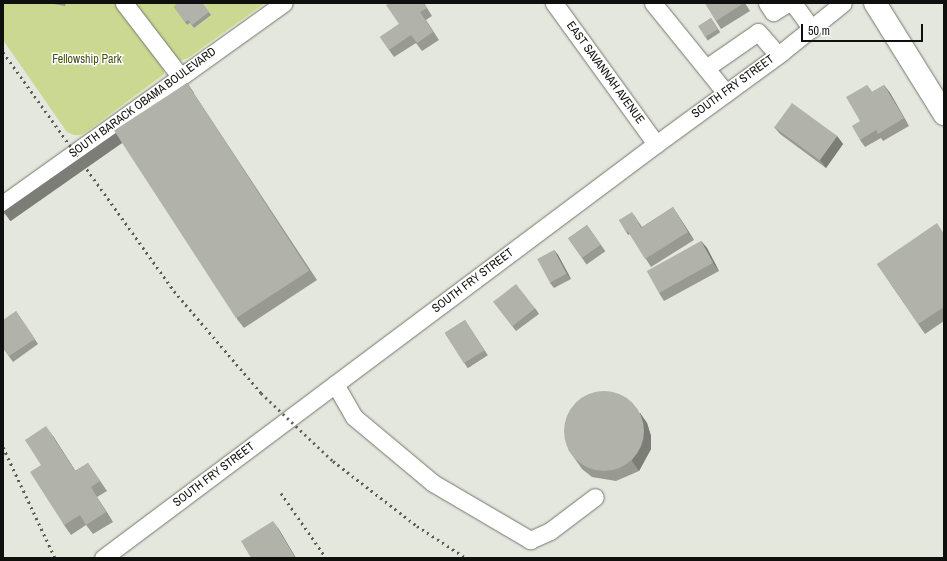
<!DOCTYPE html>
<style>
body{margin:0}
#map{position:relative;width:947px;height:561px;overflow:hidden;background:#e4e7dd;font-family:"Archivo Narrow",sans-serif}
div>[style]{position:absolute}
.green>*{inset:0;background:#cad891}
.roads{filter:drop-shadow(0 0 1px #75776e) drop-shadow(0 0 1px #75776e)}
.minor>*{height:17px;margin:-8.5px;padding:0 8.5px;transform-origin:8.5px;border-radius:8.5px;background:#fff}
.highway>*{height:22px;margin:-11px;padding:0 11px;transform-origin:11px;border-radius:11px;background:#fff}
.rail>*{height:3px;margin-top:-1.5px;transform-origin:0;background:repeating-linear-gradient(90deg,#5b5c57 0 2px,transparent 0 6px)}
.wall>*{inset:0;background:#989a92;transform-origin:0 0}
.shaded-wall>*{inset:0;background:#7c7d77;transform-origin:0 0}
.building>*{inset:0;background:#b1b3aa;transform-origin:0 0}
.round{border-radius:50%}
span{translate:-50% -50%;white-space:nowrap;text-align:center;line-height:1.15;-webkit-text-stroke:3px #fff;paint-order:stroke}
.park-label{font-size:12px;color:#47501a}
.street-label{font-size:12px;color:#0f100d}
.frame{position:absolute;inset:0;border:4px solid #0f100d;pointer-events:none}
.scale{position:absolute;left:801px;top:24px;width:122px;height:18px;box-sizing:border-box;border:2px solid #0f100d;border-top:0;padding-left:5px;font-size:12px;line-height:14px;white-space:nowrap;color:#0f100d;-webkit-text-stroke:3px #fff;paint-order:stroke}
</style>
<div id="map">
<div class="green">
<i style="clip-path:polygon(3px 3px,116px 3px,164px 66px,164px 74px,89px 130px,81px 135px,74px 135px,67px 132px,3px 40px)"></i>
<i style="clip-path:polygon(135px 3px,175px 3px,178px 7px,176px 10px,187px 25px,190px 23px,194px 28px,202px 3px,265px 3px,188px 58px,179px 61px)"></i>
</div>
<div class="roads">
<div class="minor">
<i style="left:124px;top:3px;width:92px;rotate:52.5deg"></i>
<i style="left:554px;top:3px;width:174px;rotate:54.1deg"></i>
<i style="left:653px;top:3px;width:116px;rotate:51deg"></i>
<i style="left:767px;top:3px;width:11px;rotate:56deg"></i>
<i style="left:773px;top:12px;width:17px;rotate:-31deg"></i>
<i style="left:793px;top:3px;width:32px;rotate:54deg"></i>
<i style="left:706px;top:68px;width:63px;rotate:-34.7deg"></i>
<i style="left:758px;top:32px;width:30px;rotate:49deg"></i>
<i style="left:3px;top:204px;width:345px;rotate:-35.6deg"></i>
<i style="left:335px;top:384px;width:38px;rotate:60deg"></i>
<i style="left:354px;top:417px;width:103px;rotate:39.9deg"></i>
<i style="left:433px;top:483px;width:113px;rotate:30.4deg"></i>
<i style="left:530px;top:540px;width:22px;rotate:-24deg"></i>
<i style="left:550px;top:531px;width:56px;rotate:-37.1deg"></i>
<i style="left:103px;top:558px;width:691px;rotate:-36.82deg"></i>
<i style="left:656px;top:144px;width:156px;rotate:-36.1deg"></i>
<i style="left:782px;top:52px;width:78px;rotate:-38.8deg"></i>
</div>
<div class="highway">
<i style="left:875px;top:3px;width:131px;rotate:58.1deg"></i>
</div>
</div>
<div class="rail">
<i style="left:3px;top:52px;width:294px;rotate:54.4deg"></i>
<i style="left:174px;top:291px;width:134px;rotate:49.5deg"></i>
<i style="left:261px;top:393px;width:99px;rotate:43.4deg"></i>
<i style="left:333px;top:461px;width:106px;rotate:37.7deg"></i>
<i style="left:417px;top:526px;width:59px;rotate:33.1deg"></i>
<i style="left:3px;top:447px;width:123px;rotate:64.9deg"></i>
<i style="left:281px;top:493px;width:79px;rotate:55.3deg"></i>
</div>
<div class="wall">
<i style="clip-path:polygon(48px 3px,66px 3px,65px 6px)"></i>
<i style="clip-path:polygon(202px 3px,211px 15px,194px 28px,190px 23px,187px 25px,174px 7px,176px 5px)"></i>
<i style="clip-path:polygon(424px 3px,432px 16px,426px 20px,439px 40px,422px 51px,416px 43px,394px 57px,380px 37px,399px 24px)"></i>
<i style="clip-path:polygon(705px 3px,745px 3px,750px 11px,721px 29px)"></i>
<i style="left:711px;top:18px;width:17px;height:15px;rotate:57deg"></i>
<i style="clip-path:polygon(187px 83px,317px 280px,244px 328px,237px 319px)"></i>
<i style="clip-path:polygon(867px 85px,872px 92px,884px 85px,890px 93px,909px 126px,883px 141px,881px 138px,865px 147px,860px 140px,860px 121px)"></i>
<i style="clip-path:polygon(774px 127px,837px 136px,843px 144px,826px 168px,780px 134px)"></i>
<i style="clip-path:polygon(673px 207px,694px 240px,651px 267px,630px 234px,628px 235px,619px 220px,634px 215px,642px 227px)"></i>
<i style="left:587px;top:225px;width:32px;height:23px;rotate:55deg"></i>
<i style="clip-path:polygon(944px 233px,944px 321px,925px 334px,877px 264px)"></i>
<i style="clip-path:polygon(701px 241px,707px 248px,719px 271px,664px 301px,659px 293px)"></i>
<i style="clip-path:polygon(554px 250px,558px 255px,571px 279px,554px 288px,550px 283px)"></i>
<i style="clip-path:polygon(493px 301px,535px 308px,539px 314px,516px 331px)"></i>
<i style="clip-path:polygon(16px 311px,38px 344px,13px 362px,3px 348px)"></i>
<i style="left:465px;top:320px;width:42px;height:24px;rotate:57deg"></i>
<i style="clip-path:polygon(640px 413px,647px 423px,651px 436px,651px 449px,639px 471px,616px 481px,592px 477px,582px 469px,568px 449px)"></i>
<i style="clip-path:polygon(53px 436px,75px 471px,88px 463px,107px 491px,97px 497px,113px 522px,93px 534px,86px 525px,71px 535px,64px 525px,41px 465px)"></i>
</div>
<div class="shaded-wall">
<i style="left:187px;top:83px;width:12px;height:224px;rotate:55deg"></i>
<i style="clip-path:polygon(884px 85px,890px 93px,909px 126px,904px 118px)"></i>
<i style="clip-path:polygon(837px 136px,843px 144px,826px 168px,820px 160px)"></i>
<i style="clip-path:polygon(673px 207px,678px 215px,694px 240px,688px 232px)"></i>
<i style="clip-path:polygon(701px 241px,707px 248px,719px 271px,713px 263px)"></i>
<i style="clip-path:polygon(554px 250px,558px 255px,571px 279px,567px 274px)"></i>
<i style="clip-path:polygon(640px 413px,647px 423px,651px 436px,651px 449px,639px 471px,632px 461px)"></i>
<i style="clip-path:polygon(46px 426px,53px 436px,82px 481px,75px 471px)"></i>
<i style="clip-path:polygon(91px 487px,97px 497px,113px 522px,106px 512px)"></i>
<i style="clip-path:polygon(273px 521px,280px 531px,296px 558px,295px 558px)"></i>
</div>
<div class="building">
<i style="clip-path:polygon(175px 3px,202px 3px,209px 12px,192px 25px,188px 20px,185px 22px,174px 7px,176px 5px)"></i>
<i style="clip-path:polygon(390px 3px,423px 3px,427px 8px,420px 12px,433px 32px,417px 43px,411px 35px,389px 50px,380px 37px,399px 24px,386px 5px)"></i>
<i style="clip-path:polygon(705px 3px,744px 3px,716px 21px)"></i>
<i style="left:711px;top:18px;width:13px;height:15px;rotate:58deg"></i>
<i style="left:187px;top:83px;width:224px;height:87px;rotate:57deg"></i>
<i style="clip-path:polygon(867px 85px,872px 92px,884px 85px,904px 118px,878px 134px,876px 130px,860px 140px,852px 126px,860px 121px,846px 97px)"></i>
<i style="left:792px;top:103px;width:56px;height:30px;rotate:36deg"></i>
<i style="clip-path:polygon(673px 207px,688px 232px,645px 259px,627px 230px,638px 223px,641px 228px)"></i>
<i style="clip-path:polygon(632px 212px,640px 225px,638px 223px,627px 230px,628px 231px,626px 232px,619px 220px)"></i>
<i style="clip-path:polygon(937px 223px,944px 234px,944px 307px,918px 324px,877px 264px)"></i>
<i style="left:587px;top:225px;width:24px;height:23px;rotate:55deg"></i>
<i style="left:701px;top:241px;width:25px;height:62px;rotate:61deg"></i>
<i style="left:554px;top:250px;width:27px;height:19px;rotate:62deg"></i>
<i style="left:516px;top:284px;width:31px;height:29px;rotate:52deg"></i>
<i style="clip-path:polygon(16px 311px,35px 339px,9px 356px,3px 348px,3px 320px)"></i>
<i style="left:465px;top:320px;width:36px;height:24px;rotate:58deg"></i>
<i class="round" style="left:564px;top:391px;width:80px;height:80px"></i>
<i style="clip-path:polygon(46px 426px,75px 471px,88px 463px,100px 481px,91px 487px,106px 512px,86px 525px,80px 515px,64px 525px,30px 472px,41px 465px,25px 440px)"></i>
<i style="clip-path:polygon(273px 521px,295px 558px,251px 558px,241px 541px)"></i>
</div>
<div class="park-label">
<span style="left:87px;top:60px">Fellowship Park</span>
</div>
<div class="street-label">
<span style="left:605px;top:73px;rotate:54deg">EAST SAVANNAH AVENUE</span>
<span style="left:733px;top:87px;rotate:-36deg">SOUTH FRY STREET</span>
<span style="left:143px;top:103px;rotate:-36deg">SOUTH BARACK OBAMA BOULEVARD</span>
<span style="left:473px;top:281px;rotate:-37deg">SOUTH FRY STREET</span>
<span style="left:214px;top:475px;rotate:-37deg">SOUTH FRY STREET</span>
</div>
<div class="frame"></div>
<div class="scale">50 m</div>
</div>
